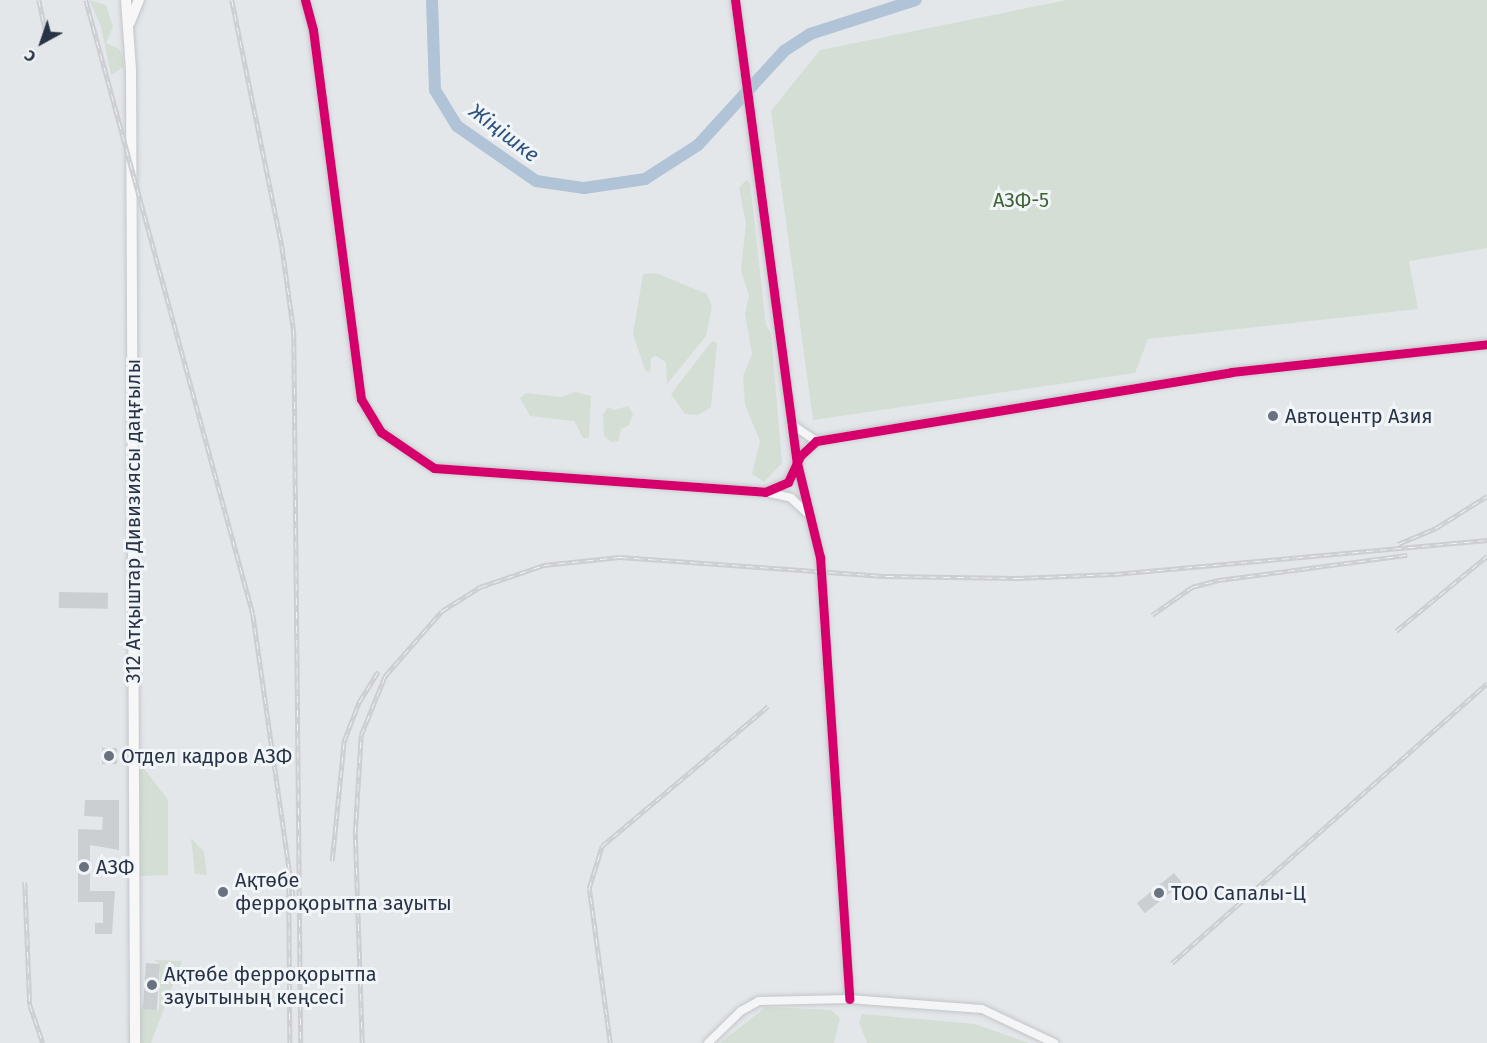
<!DOCTYPE html>
<meta charset="utf-8">
<style>
body{margin:0}
#map{position:relative;width:1487px;height:1043px;overflow:hidden;background:#e4e7ea;font-family:"Fira Sans",sans-serif}
div>[style]{position:absolute}
.green>*{inset:0;background:#d4ded4}
.river>*{height:12px;margin:-6px;padding:0 6px;transform-origin:6px;border-radius:6px;background:#b0c3d7}
.building>*{inset:0;background:#cccfd2;transform-origin:0 0}
.roads{filter:drop-shadow(0 0 2px #c2c5c8) drop-shadow(0 0 2px #c2c5c8)}
.minor>*{height:8px;margin:-4px;padding:0 4px;transform-origin:4px;border-radius:4px;background:#f3f5f6}
.highway>*{height:10px;margin:-5px;padding:0 5px;transform-origin:5px;border-radius:5px;background:#f7f7f8}
.rail>*{height:4.5px;margin-top:-2.25px;transform-origin:0;background:repeating-linear-gradient(90deg,#f2f5f8 0 7px,#ccced1 0 14px);box-sizing:border-box;border-block:2px solid #ccced1}
.cycleway>*{height:9px;margin:-4.5px;padding:0 4.5px;transform-origin:4.5px;border-radius:4.5px;background:#d6006c}
.dots>*{width:16px;height:16px;translate:-50% -50%;box-sizing:border-box;border:3px solid #f2f5f8;border-radius:50%}
span{translate:-50% -50%;white-space:nowrap;text-align:center;line-height:1.15;-webkit-text-stroke:6px #f2f5f8;paint-order:stroke}
.park-label{font-size:20px;color:#3d6334}
.poi-label{font-size:20px;color:#283345}
.left{translate:0 -50%;text-align:left}
.street-label{font-size:20px;color:#283345}
.water-label{font-size:21px;color:#2d537e;font-style:italic}
.north{position:absolute;left:12px;top:12px;width:60px;height:60px;-webkit-text-stroke:4px #f2f5f8;paint-order:stroke;rotate:220deg;font-size:16px;font-weight:700;line-height:24px;text-align:center;color:#283345}
.north::after{content:'';display:block;margin:auto;width:21px;height:27px;background:#283345;clip-path:polygon(50% 0,100% 100%,50% 72%,0 100%)}
</style>
<div id="map">
<div class="green">
<i style="clip-path:polygon(89px 0,106px 5px,113px 27px,106px 43px,119px 49px,123px 57px,124px 67px,111px 75px,101px 26px)"></i>
<i style="clip-path:polygon(1067px 0,1487px 0,1487px 248px,1409px 261px,1418px 309px,1148px 339px,1135px 373px,813px 420px,771px 111px,820px 50px)"></i>
<i style="clip-path:polygon(746px 180px,750px 183px,766px 325px,771px 333px,782px 463px,764px 482px,752px 474px,760px 441px,745px 405px,743px 376px,752px 354px,745px 314px,749px 296px,741px 270px,746px 223px,739px 188px)"></i>
<i style="clip-path:polygon(656px 273px,707px 294px,712px 306px,706px 336px,667px 384px,666px 362px,656px 356px,651px 358px,650px 372px,645px 370px,633px 334px,643px 274px)"></i>
<i style="clip-path:polygon(712px 341px,717px 343px,711px 407px,698px 415px,685px 414px,671px 394px)"></i>
<i style="clip-path:polygon(576px 392px,591px 396px,589px 438px,583px 438px,574px 421px,530px 416px,520px 398px,526px 393px,561px 397px)"></i>
<i style="clip-path:polygon(628px 406px,633px 414px,629px 425px,621px 429px,618px 441px,612px 442px,604px 436px,603px 415px,608px 407px,614px 410px)"></i>
<i style="clip-path:polygon(140px 763px,168px 800px,168px 875px,140px 876px)"></i>
<i style="clip-path:polygon(191px 838px,204px 852px,207px 875px,195px 874px)"></i>
<i style="clip-path:polygon(154px 960px,182px 961px,151px 1043px,140px 1043px,139px 1006px,159px 1010px,160px 964px)"></i>
<i style="clip-path:polygon(766px 1007px,831px 1010px,840px 1018px,834px 1043px,720px 1043px)"></i>
<i style="clip-path:polygon(862px 1014px,975px 1024px,1029px 1043px,867px 1043px,859px 1022px)"></i>
</div>
<div class="river">
<i style="left:432px;top:0;width:90px;rotate:88.1deg"></i>
<i style="left:435px;top:90px;width:42px;rotate:58.6deg"></i>
<i style="left:457px;top:126px;width:96px;rotate:34.8deg"></i>
<i style="left:536px;top:181px;width:49px;rotate:8.3deg"></i>
<i style="left:584px;top:188px;width:62px;rotate:-8.4deg"></i>
<i style="left:645px;top:179px;width:63px;rotate:-32.7deg"></i>
<i style="left:698px;top:145px;width:127px;rotate:-47.5deg"></i>
<i style="left:784px;top:51px;width:31px;rotate:-33deg"></i>
<i style="left:810px;top:34px;width:111px;rotate:-17.8deg"></i>
</div>
<div class="building">
<i style="left:59px;top:592px;width:49px;height:16px;rotate:1deg"></i>
<i style="left:102px;top:748px;width:15px;height:16px"></i>
<i style="clip-path:polygon(85px 800px,119px 800px,119px 850px,90px 845px,90px 891px,115px 891px,112px 934px,95px 934px,95px 923px,103px 923px,103px 902px,78px 902px,78px 829px,102px 830px,103px 817px,84px 816px)"></i>
<i style="left:1174px;top:873px;width:13px;height:48px;rotate:51deg"></i>
<i style="left:146px;top:963px;width:14px;height:46px;rotate:4deg"></i>
</div>
<div class="roads">
<div class="minor">
<i style="left:305px;top:0;width:31px;rotate:75deg"></i>
<i style="left:313px;top:30px;width:372px;rotate:82.6deg"></i>
<i style="left:361px;top:399px;width:39px;rotate:59deg"></i>
<i style="left:381px;top:432px;width:64px;rotate:34.2deg"></i>
<i style="left:434px;top:468px;width:332px;rotate:4.1deg"></i>
<i style="left:765px;top:492px;width:25px;rotate:-23deg"></i>
<i style="left:788px;top:482px;width:29px;rotate:-65deg"></i>
<i style="left:800px;top:456px;width:22px;rotate:-43deg"></i>
<i style="left:816px;top:441px;width:421px;rotate:-9.4deg"></i>
<i style="left:1231px;top:372px;width:258px;rotate:-6.2deg"></i>
<i style="left:735px;top:0;width:467px;rotate:82.4deg"></i>
<i style="left:797px;top:463px;width:97px;rotate:76.3deg"></i>
<i style="left:820px;top:557px;width:443px;rotate:86.2deg"></i>
<i style="left:791px;top:424px;width:30px;rotate:34deg"></i>
<i style="left:770px;top:493px;width:22px;rotate:13deg"></i>
<i style="left:791px;top:498px;width:21px;rotate:43deg"></i>
<i style="left:708px;top:1043px;width:46px;rotate:-44.1deg"></i>
<i style="left:741px;top:1011px;width:21px;rotate:-29deg"></i>
<i style="left:759px;top:1001px;width:90px;rotate:-1.3deg"></i>
<i style="left:849px;top:999px;width:133px;rotate:4.3deg"></i>
<i style="left:982px;top:1009px;width:80px;rotate:25.3deg"></i>
</div>
<div class="highway">
<i style="left:126px;top:0;width:70px;rotate:85.9deg"></i>
<i style="left:131px;top:70px;width:973px;rotate:89.76deg"></i>
<i style="left:130px;top:22px;width:24px;rotate:-68deg"></i>
</div>
</div>
<div class="rail">
<i style="left:39px;top:0;width:30px;rotate:78deg"></i>
<i style="left:86px;top:0;width:636px;rotate:74.78deg"></i>
<i style="left:253px;top:614px;width:285px;rotate:81.9deg"></i>
<i style="left:232px;top:0;width:251px;rotate:78.5deg"></i>
<i style="left:282px;top:246px;width:87px;rotate:82.1deg"></i>
<i style="left:294px;top:332px;width:711px;rotate:89.44deg"></i>
<i style="left:1398px;top:544px;width:41px;rotate:-22.8deg"></i>
<i style="left:1436px;top:528px;width:60px;rotate:-32.1deg"></i>
<i style="left:1152px;top:615px;width:49px;rotate:-35deg"></i>
<i style="left:1192px;top:587px;width:28px;rotate:-15deg"></i>
<i style="left:1219px;top:580px;width:190px;rotate:-7.6deg"></i>
<i style="left:1396px;top:631px;width:118px;rotate:-39.5deg"></i>
<i style="left:332px;top:861px;width:121px;rotate:-84.3deg"></i>
<i style="left:344px;top:741px;width:42px;rotate:-69deg"></i>
<i style="left:359px;top:702px;width:36px;rotate:-58deg"></i>
<i style="left:25px;top:882px;width:123px;rotate:87.7deg"></i>
<i style="left:30px;top:1005px;width:40px;rotate:71.1deg"></i>
<i style="left:289px;top:887px;width:156px;rotate:89.6deg"></i>
<i style="left:1172px;top:963px;width:421px;rotate:-41.6deg"></i>
<i style="left:362px;top:1043px;width:210px;rotate:-91.9deg"></i>
<i style="left:355px;top:833px;width:98px;rotate:-86.5deg"></i>
<i style="left:361px;top:735px;width:64px;rotate:-67.9deg"></i>
<i style="left:385px;top:676px;width:86px;rotate:-48.8deg"></i>
<i style="left:442px;top:611px;width:45px;rotate:-32.3deg"></i>
<i style="left:480px;top:587px;width:68px;rotate:-19deg"></i>
<i style="left:544px;top:565px;width:76px;rotate:-6deg"></i>
<i style="left:620px;top:557px;width:268px;rotate:4.1deg"></i>
<i style="left:887px;top:576px;width:130px;rotate:0.9deg"></i>
<i style="left:1017px;top:578px;width:98px;rotate:-2.3deg"></i>
<i style="left:1115px;top:574px;width:374px;rotate:-5.2deg"></i>
<i style="left:610px;top:1043px;width:156px;rotate:-97.7deg"></i>
<i style="left:589px;top:888px;width:44px;rotate:-72.8deg"></i>
<i style="left:602px;top:846px;width:217px;rotate:-40.1deg"></i>
</div>
<div class="cycleway">
<i style="left:305px;top:0;width:31px;rotate:75deg"></i>
<i style="left:313px;top:30px;width:372px;rotate:82.6deg"></i>
<i style="left:361px;top:399px;width:39px;rotate:59deg"></i>
<i style="left:381px;top:432px;width:64px;rotate:34.2deg"></i>
<i style="left:434px;top:468px;width:332px;rotate:4.1deg"></i>
<i style="left:765px;top:492px;width:25px;rotate:-23deg"></i>
<i style="left:788px;top:482px;width:29px;rotate:-65deg"></i>
<i style="left:800px;top:456px;width:22px;rotate:-43deg"></i>
<i style="left:816px;top:441px;width:421px;rotate:-9.4deg"></i>
<i style="left:1231px;top:372px;width:258px;rotate:-6.2deg"></i>
<i style="left:735px;top:0;width:467px;rotate:82.4deg"></i>
<i style="left:797px;top:463px;width:97px;rotate:76.3deg"></i>
<i style="left:820px;top:557px;width:443px;rotate:86.2deg"></i>
</div>
<div class="dots">
<i style="left:1273px;top:416px;background:#6a727f"></i>
<i style="left:109px;top:756px;background:#6a727f"></i>
<i style="left:84px;top:867px;background:#6a727f"></i>
<i style="left:223px;top:892px;background:#6a727f"></i>
<i style="left:1159px;top:893px;background:#6a727f"></i>
<i style="left:152px;top:985px;background:#6a727f"></i>
</div>
<div class="park-label">
<span style="left:1021px;top:200px">АЗФ-5</span>
</div>
<div class="poi-label">
<span class="left" style="left:1285px;top:416px">Автоцентр Азия</span>
<span class="left" style="left:121px;top:756px">Отдел кадров АЗФ</span>
<span class="left" style="left:96px;top:867px">АЗФ</span>
<span class="left" style="left:235px;top:892px">Ақтөбе<br>ферроқорытпа зауыты</span>
<span class="left" style="left:1171px;top:893px">ТОО Сапалы-Ц</span>
<span class="left" style="left:164px;top:986px">Ақтөбе ферроқорытпа<br>зауытының кеңсесі</span>
</div>
<div class="street-label">
<span style="left:133px;top:521px;rotate:-90deg">312 Атқыштар Дивизиясы даңғылы</span>
</div>
<div class="water-label">
<span style="left:504px;top:133px;rotate:37deg">Жіңішке</span>
</div>
<div class="north">С</div>
</div>
